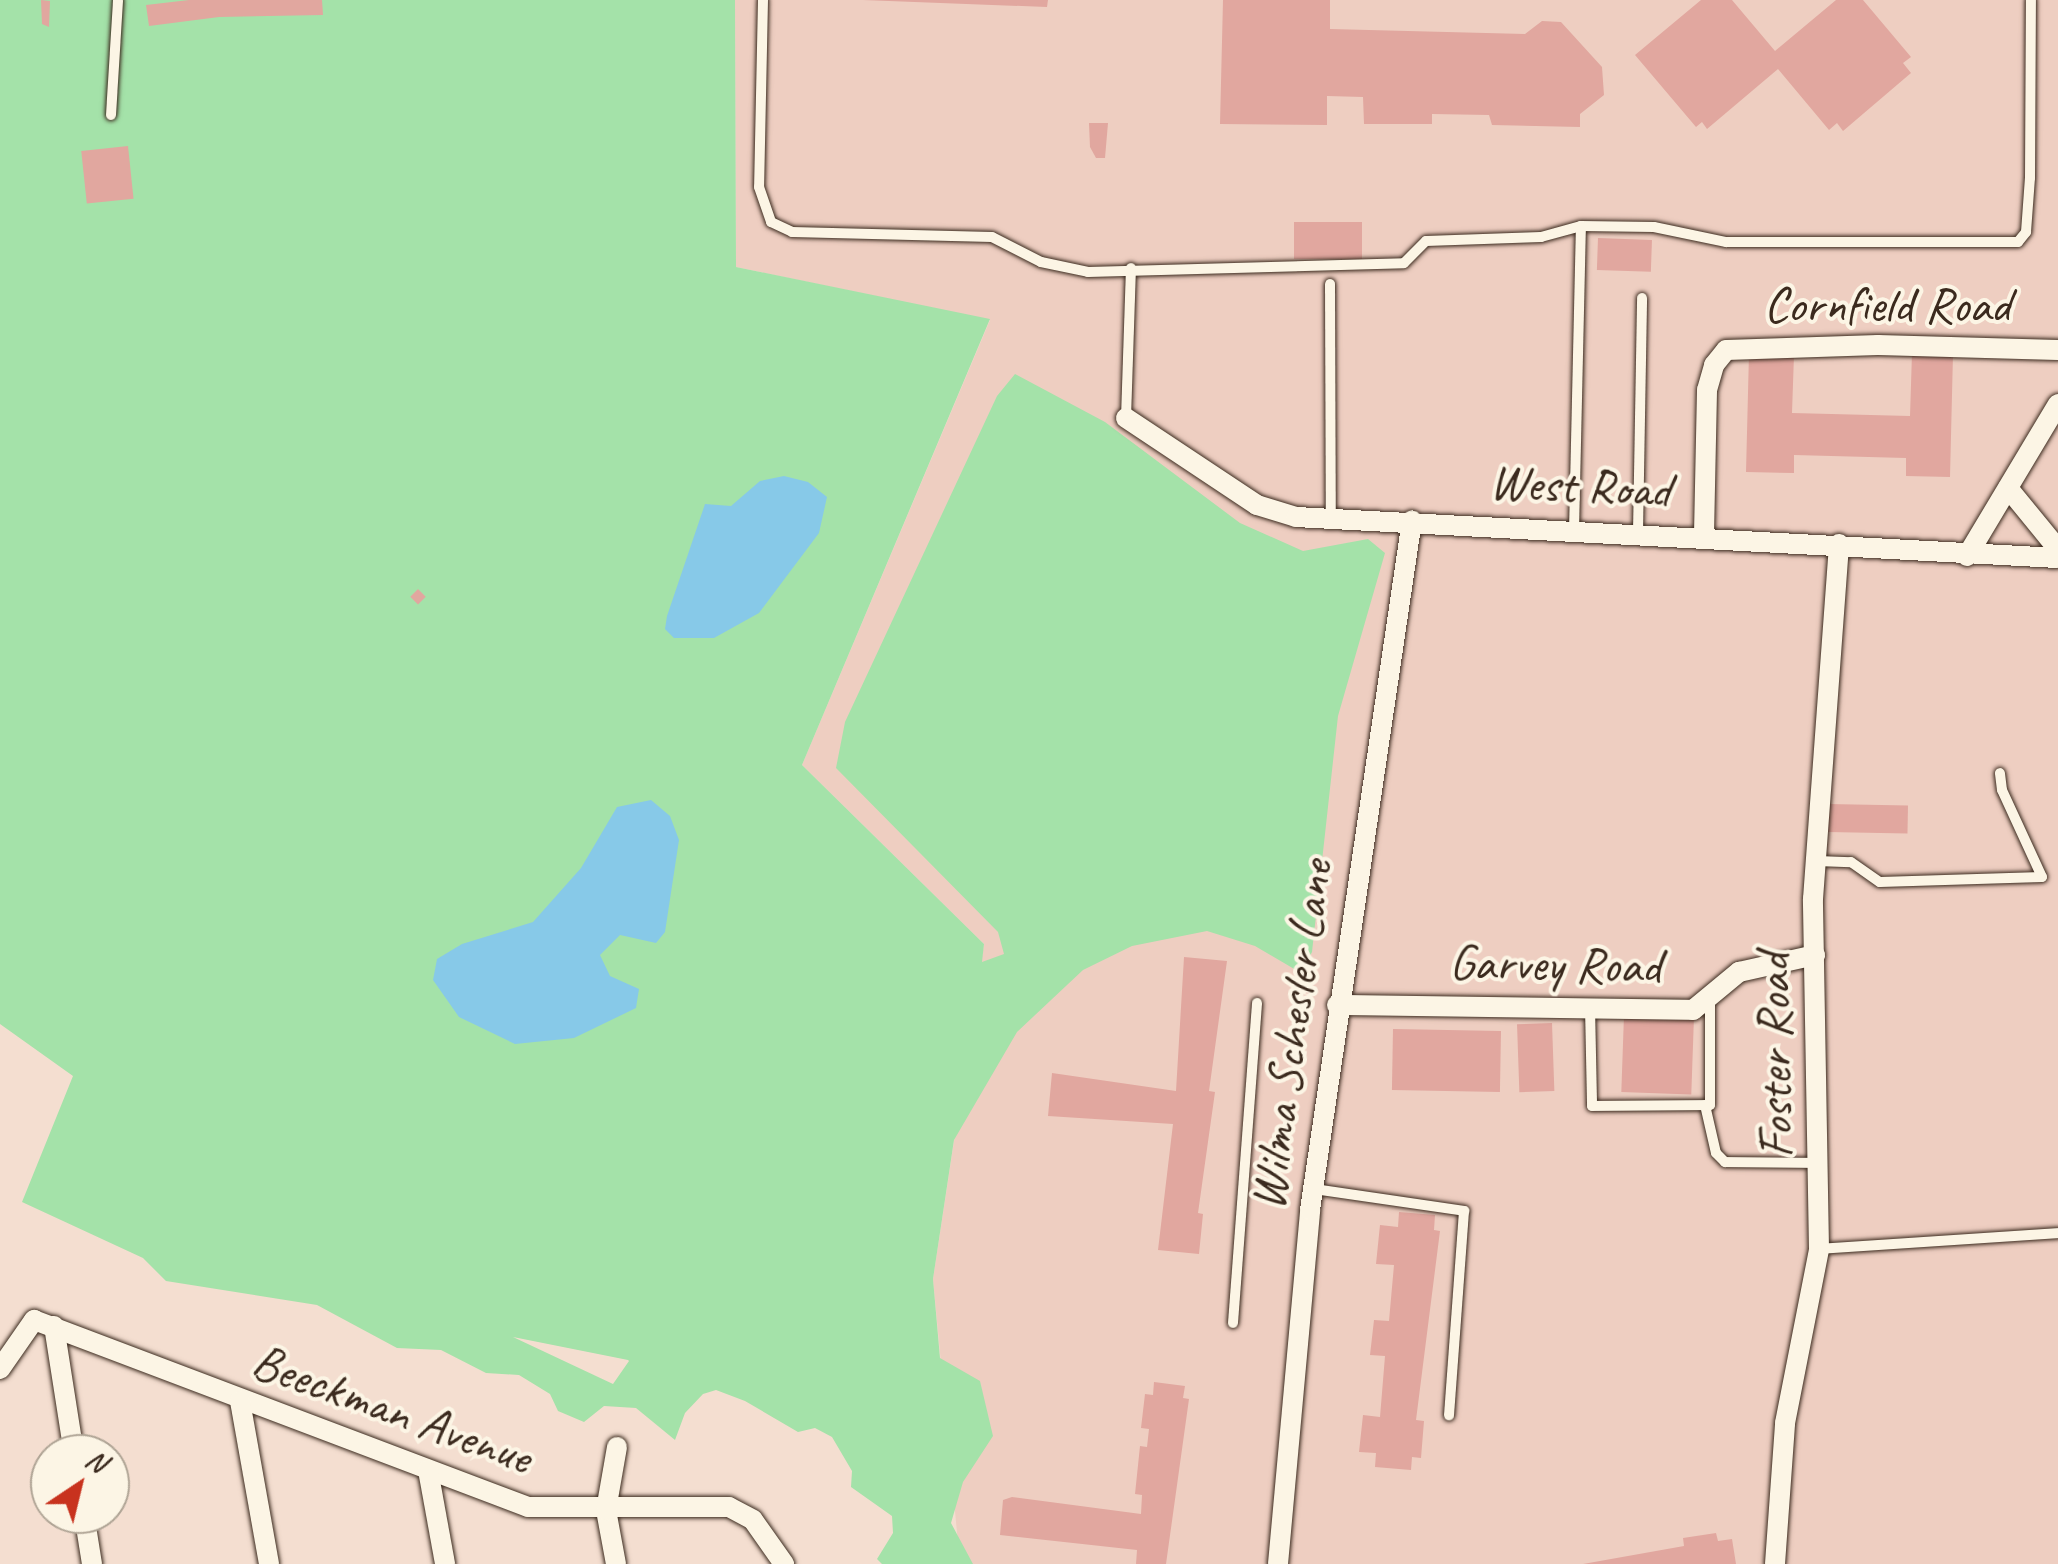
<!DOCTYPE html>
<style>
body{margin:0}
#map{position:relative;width:2058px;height:1564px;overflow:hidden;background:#f4ded0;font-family:Caveat,sans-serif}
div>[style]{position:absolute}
.built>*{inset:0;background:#eecec1}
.green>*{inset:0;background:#a4e2a9}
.water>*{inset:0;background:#87c9e8}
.building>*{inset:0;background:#e1a79f;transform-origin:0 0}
.roads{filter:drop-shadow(0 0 2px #3b2a1e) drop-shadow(0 0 2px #3b2a1e)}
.lane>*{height:10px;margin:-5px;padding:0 5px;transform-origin:5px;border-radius:5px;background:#fcf5e5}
.street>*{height:20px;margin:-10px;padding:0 10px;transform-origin:10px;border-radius:10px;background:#fcf5e5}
span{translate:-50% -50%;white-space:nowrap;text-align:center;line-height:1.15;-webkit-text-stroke:8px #fcf5e5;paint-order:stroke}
.street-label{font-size:50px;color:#3b2a1e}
.north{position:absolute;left:30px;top:1434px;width:100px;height:100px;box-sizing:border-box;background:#fcf5e5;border:2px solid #afa495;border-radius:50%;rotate:35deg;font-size:28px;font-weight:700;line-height:40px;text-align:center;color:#3b2a1e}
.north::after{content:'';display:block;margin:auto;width:35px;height:45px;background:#c8321e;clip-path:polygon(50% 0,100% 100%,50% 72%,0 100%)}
</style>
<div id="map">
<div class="built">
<i style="clip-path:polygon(735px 0,2058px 0,2058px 1564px,960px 1564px,933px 1279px,984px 944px,802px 765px,990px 320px,736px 267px)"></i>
</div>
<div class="green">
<i style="clip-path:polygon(evenodd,0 0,735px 0,736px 267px,990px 319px,802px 765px,984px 944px,982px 962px,1004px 954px,998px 932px,836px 768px,845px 722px,997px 396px,1015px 374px,1105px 422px,1240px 523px,1303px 551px,1368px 539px,1385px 553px,1338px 716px,1312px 952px,1301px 973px,1255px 946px,1207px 931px,1132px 946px,1083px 970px,1017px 1032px,954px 1140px,933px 1279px,940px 1358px,980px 1381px,993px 1436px,963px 1482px,951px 1523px,973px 1564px,882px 1564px,877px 1559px,893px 1533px,892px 1516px,851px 1487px,852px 1471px,832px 1437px,815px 1428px,798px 1432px,745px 1401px,716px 1390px,703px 1394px,685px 1413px,675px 1440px,636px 1408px,604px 1406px,584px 1422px,558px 1411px,550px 1394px,519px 1375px,486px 1373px,441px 1350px,397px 1348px,317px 1305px,166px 1281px,143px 1258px,22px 1202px,73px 1076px,0 1024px,0 0,513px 1337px,628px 1360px,629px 1361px,613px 1384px,513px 1337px)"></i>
</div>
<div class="water">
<i style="clip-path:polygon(784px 476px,808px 482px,827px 497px,819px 533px,759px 613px,714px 638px,674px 638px,665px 629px,667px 616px,705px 504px,731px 506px,760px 481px)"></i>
<i style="clip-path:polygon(651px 800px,670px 816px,679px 840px,665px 932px,656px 943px,620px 935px,600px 955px,610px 976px,639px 989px,636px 1008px,574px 1038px,515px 1044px,459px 1017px,433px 980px,437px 959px,462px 944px,533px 922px,581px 868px,617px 807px)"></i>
</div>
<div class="building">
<i style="clip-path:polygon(41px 0,50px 1px,49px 27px,42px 24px)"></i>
<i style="clip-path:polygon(189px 0,322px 0,323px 15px,219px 17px,149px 26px,146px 5px)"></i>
<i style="clip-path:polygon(863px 0,1048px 0,1047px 7px)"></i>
<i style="clip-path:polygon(1223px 0,1330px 0,1330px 29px,1525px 34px,1542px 21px,1561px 22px,1602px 67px,1604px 95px,1580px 114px,1580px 127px,1492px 125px,1489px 115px,1432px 114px,1432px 124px,1364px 124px,1363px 97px,1327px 96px,1327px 125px,1220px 124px)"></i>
<i style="clip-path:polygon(1701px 0,1732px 0,1775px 51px,1836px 0,1863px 0,1911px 57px,1903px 63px,1911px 73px,1843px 131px,1837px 123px,1829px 130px,1778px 69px,1707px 129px,1702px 122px,1696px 127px,1635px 55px)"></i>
<i style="clip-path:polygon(1089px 123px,1108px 123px,1105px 158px,1096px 158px,1090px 147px)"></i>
<i style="left:128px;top:146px;width:53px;height:47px;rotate:84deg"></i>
<i style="left:1294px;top:222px;width:68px;height:37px"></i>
<i style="left:1598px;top:238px;width:54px;height:32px;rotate:2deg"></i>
<i style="clip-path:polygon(1749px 353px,1794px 355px,1792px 413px,1910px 416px,1912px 353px,1953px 354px,1950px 477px,1906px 476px,1906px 458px,1794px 455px,1794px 473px,1746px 472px)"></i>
<i style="left:418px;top:589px;width:11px;height:11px;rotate:45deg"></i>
<i style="left:1828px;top:804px;width:80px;height:28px;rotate:1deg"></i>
<i style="clip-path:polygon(1184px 957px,1227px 961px,1209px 1091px,1215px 1092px,1198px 1213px,1203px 1214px,1199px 1254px,1158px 1250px,1173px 1124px,1048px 1116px,1052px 1073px,1176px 1091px)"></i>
<i style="left:1624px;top:1015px;width:70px;height:77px;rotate:2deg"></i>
<i style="left:1552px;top:1023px;width:68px;height:35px;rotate:88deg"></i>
<i style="left:1393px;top:1029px;width:108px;height:61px;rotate:1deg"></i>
<i style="clip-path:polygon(1399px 1212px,1435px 1215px,1434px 1230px,1440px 1231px,1416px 1420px,1424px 1421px,1421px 1458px,1412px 1457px,1411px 1470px,1375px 1467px,1376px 1453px,1359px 1452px,1363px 1415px,1380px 1417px,1385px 1356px,1370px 1355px,1374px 1320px,1389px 1321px,1394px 1265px,1376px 1264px,1380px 1225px,1398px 1227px)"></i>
<i style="clip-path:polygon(1154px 1382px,1185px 1386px,1183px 1398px,1189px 1399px,1166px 1564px,1136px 1564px,1137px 1550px,1000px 1535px,1003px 1500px,1012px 1497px,1141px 1514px,1142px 1495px,1135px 1494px,1140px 1446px,1147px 1447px,1149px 1429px,1141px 1428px,1145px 1394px,1153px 1395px)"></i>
<i style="clip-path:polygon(1716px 1533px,1718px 1541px,1732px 1539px,1736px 1564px,1583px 1564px,1684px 1546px,1683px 1538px)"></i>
</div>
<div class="roads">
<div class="lane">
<i style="left:763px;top:0;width:187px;rotate:91.2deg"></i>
<i style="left:759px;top:187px;width:37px;rotate:71deg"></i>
<i style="left:771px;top:222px;width:23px;rotate:25deg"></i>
<i style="left:792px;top:232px;width:200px;rotate:1.4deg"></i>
<i style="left:992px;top:237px;width:55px;rotate:27deg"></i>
<i style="left:1041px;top:262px;width:48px;rotate:12deg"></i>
<i style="left:1088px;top:272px;width:316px;rotate:-1.6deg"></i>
<i style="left:1404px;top:263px;width:31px;rotate:-45deg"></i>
<i style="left:1426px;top:241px;width:115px;rotate:-2deg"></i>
<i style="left:1541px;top:237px;width:41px;rotate:-15.4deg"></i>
<i style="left:1581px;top:226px;width:73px;rotate:0.8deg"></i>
<i style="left:1654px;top:227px;width:74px;rotate:11.8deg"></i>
<i style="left:1726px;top:242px;width:292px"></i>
<i style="left:2018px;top:242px;width:13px;rotate:-51deg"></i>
<i style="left:2026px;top:232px;width:54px;rotate:-85.8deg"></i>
<i style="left:2030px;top:178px;width:178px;rotate:-89.7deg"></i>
<i style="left:111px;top:115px;width:115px;rotate:-86.5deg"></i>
<i style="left:1330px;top:284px;width:232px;rotate:89.8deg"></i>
<i style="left:1126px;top:418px;width:150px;rotate:-88.1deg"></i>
<i style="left:1574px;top:531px;width:305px;rotate:-88.7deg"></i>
<i style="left:1638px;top:532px;width:234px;rotate:-89deg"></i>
<i style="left:1817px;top:861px;width:34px;rotate:2deg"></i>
<i style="left:1851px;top:862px;width:35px;rotate:35deg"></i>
<i style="left:1880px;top:882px;width:162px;rotate:-1.8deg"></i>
<i style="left:2042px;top:877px;width:96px;rotate:-114.7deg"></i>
<i style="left:2002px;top:790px;width:17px;rotate:-97deg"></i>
<i style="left:1590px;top:1007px;width:99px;rotate:88.8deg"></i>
<i style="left:1592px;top:1106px;width:118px;rotate:-0.5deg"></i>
<i style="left:1710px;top:1105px;width:105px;rotate:-90deg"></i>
<i style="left:1705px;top:1105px;width:49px;rotate:77.1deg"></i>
<i style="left:1716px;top:1153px;width:13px;rotate:45deg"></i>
<i style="left:1725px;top:1162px;width:93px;rotate:0.6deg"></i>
<i style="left:1314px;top:1189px;width:152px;rotate:8.3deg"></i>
<i style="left:1464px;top:1211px;width:205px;rotate:94.2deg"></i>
<i style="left:1819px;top:1249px;width:240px;rotate:-3.8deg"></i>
<i style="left:1233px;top:1323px;width:321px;rotate:-85.7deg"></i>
</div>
<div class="street">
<i style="left:1126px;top:418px;width:157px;rotate:33.6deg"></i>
<i style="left:1257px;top:505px;width:41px;rotate:17.1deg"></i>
<i style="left:1296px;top:517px;width:763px;rotate:3.08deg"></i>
<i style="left:2008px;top:488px;width:79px;rotate:50.7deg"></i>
<i style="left:1704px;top:534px;width:144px;rotate:-88.8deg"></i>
<i style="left:1707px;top:390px;width:26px;rotate:-74deg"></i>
<i style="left:1714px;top:365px;width:19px;rotate:-51deg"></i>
<i style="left:1726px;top:350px;width:152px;rotate:-1.9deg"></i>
<i style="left:1878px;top:345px;width:180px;rotate:1.6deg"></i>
<i style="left:1967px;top:556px;width:177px;rotate:-59.1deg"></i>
<i style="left:1337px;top:1005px;width:356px;rotate:0.8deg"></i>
<i style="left:1693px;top:1010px;width:60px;rotate:-39.6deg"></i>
<i style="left:1739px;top:972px;width:78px;rotate:-12.6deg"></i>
<i style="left:54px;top:1326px;width:130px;rotate:81.1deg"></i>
<i style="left:0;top:1369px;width:60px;rotate:-55.2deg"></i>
<i style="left:34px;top:1320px;width:528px;rotate:20.73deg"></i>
<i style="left:528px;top:1507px;width:201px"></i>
<i style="left:729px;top:1507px;width:27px;rotate:28deg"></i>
<i style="left:753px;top:1520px;width:54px;rotate:54.8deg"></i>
<i style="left:240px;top:1401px;width:166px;rotate:79.9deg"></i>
<i style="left:428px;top:1470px;width:96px;rotate:79.7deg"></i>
<i style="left:84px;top:1514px;width:51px;rotate:80.9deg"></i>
<i style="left:616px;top:1564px;width:55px;rotate:-100.5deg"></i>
<i style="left:606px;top:1510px;width:64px;rotate:-80.1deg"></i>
<i style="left:1278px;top:1564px;width:355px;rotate:-84.8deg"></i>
<i style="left:1310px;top:1210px;width:697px;rotate:-81.59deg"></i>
<i style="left:1775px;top:1564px;width:141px;rotate:-85.9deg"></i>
<i style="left:1785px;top:1423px;width:177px;rotate:-78.9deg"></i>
<i style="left:1819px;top:1249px;width:350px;rotate:-91deg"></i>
<i style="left:1813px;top:899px;width:356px;rotate:-85.8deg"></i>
</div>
</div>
<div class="street-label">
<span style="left:1887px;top:305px">Cornfield Road</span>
<span style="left:1580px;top:486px;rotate:3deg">West Road</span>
<span style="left:1555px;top:964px;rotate:1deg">Garvey Road</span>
<span style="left:1291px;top:1035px;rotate:-82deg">Wilma Schesler Lane</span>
<span style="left:1774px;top:1056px;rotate:-91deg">Foster Road</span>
<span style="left:392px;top:1409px;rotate:20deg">Beeckman Avenue</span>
</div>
<div class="north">N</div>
</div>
